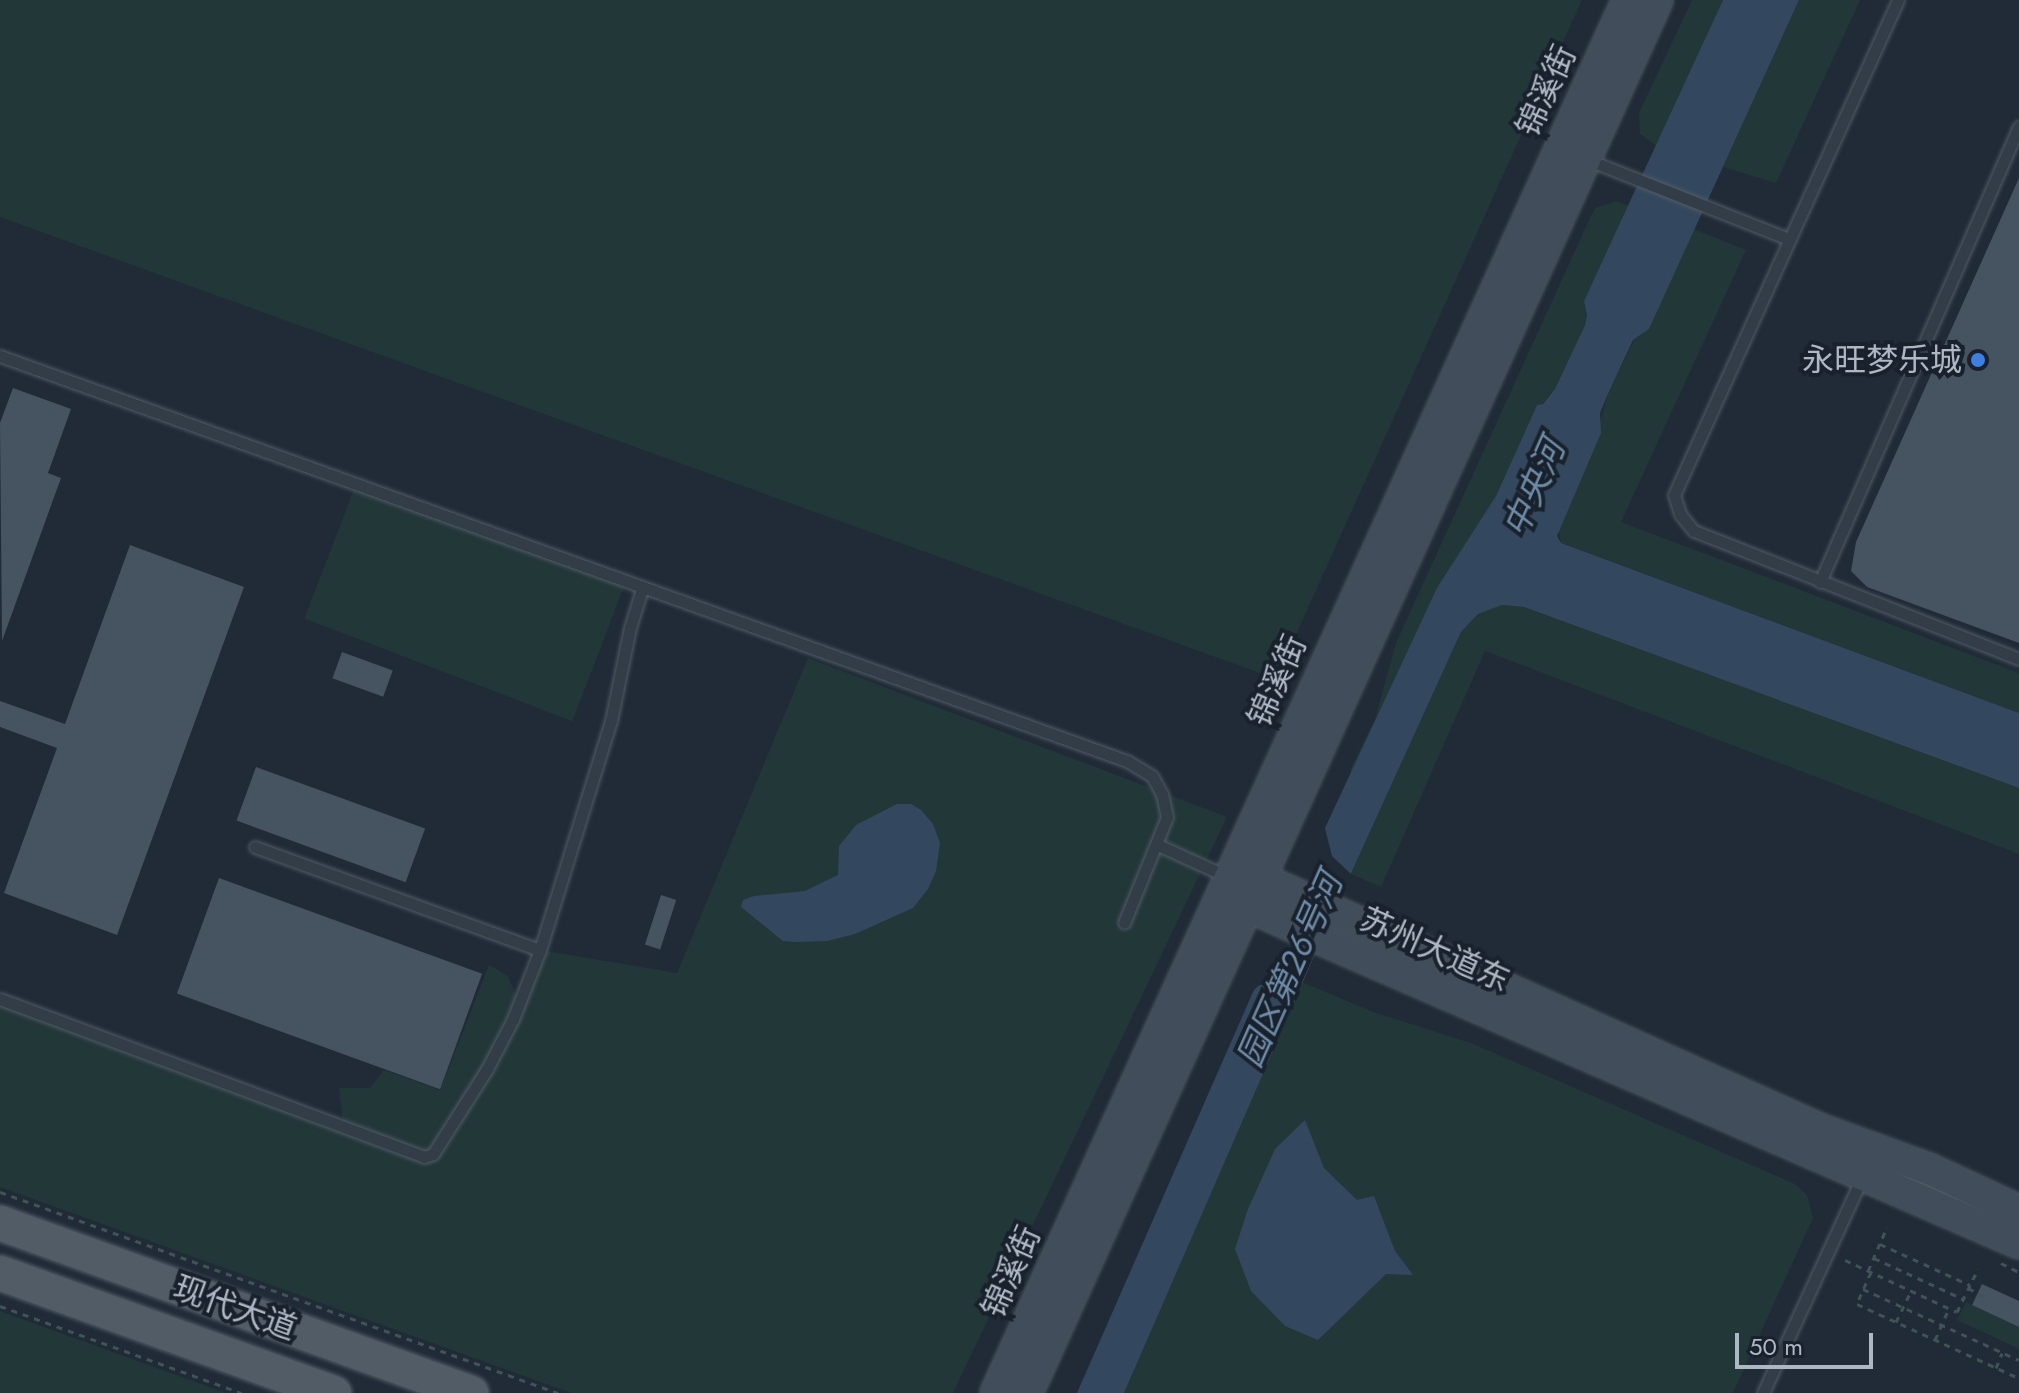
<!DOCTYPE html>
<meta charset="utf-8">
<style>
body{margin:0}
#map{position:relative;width:2019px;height:1393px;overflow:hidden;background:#202b37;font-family:Jost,"Noto Sans SC",sans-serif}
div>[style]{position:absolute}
.green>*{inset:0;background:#223738;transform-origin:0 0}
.water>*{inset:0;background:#33485e}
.pier>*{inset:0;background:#202b37}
.building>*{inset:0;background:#465361;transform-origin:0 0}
.path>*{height:3px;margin-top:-1.5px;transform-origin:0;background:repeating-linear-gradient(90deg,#3f5455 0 6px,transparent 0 12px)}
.roads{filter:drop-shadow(0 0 2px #515b65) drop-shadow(0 0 2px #515b65)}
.service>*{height:11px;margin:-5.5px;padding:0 5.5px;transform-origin:5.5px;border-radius:5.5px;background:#333d47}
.secondary>*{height:30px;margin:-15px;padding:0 15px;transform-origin:15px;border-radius:15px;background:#414d5a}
.primary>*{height:34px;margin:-17px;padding:0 17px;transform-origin:17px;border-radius:17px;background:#515c67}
.dots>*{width:22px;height:22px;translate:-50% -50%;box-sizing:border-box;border:4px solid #19222c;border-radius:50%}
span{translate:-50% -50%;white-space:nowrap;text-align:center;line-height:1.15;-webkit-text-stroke:8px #19222c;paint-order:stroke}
.street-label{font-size:32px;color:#aeb8c4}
.poi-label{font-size:32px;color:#aeb8c4}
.right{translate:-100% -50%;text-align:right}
.water-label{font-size:34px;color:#6e8ba8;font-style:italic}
.scale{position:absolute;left:1735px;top:1333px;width:138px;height:36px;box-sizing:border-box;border:4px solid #aeb8c4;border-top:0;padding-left:10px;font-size:24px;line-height:28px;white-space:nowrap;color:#aeb8c4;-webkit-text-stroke:6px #19222c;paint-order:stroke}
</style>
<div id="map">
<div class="green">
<i style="clip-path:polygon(0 0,1582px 0,1276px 679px,0 217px)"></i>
<i style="clip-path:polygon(1692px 0,1723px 0,1657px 146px,1640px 134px,1639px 113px)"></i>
<i style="clip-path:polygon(1799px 0,1860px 0,1776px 183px,1723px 167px)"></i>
<i style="clip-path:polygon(1616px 201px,1629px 206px,1584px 301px,1587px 315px,1585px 325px,1555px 389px,1542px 404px,1537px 405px,1496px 496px,1353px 772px,1350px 770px,1375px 719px,1396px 643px,1590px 218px,1596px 208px)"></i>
<i style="clip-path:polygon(1694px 229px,1746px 250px,1621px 522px,2019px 673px,2019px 713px,1561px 543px,1558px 529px,1599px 427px,1607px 396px,1634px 340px,1649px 328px)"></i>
<i style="left:356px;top:484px;width:287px;height:144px;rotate:21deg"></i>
<i style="clip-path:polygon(1502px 605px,1524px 607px,2019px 788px,2019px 854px,1485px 651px,1381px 887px,1351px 874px,1461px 632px,1478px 614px)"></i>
<i style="clip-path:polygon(808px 658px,1227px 817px,953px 1393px,571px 1393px,0 1187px,0 996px,343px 1122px,339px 1088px,370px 1088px,384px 1070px,440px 1090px,489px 965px,508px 976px,516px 995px,540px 950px,677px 973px)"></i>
<i style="clip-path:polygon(1302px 982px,1373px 1012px,1471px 1043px,1795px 1184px,1807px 1195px,1813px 1218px,1733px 1393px,1124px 1393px)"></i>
<i style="clip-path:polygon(1966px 1302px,2019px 1327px,2019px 1349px,1957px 1320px)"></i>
<i style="clip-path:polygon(0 1311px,226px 1393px,0 1393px)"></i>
</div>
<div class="water">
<i style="clip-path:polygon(1723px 0,1799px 0,1649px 329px,1633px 340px,1607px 396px,1600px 413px,1601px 433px,1557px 536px,1561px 543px,2019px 713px,2019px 788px,1524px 607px,1502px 605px,1478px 614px,1461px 632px,1333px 913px,1124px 1393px,1077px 1393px,1325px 828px,1437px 588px,1496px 496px,1537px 405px,1543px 404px,1555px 389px,1585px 325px,1587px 315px,1584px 301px)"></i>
<i style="clip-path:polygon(897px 804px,911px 804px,921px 810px,933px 824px,940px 843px,936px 871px,928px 889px,913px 908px,855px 934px,827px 941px,796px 942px,783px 941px,741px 907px,743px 900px,754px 896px,805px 891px,838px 875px,839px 846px,856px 825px)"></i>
<i style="clip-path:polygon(1305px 1120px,1324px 1168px,1357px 1200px,1374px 1196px,1395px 1251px,1413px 1275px,1386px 1274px,1318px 1340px,1285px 1326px,1251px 1291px,1235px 1249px,1248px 1209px,1275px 1149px)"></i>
</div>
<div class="pier">
<i style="clip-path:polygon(1325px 828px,1332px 856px,1351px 874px,1302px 982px,1279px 978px,1258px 986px,1249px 995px)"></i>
</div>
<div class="building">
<i style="clip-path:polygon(2019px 178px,2019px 643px,1867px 587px,1851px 571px,1856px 542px)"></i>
<i style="clip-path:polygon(13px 388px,71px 409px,48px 473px,61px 478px,2px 641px,0 423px)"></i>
<i style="clip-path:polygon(130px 545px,244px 587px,117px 935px,4px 893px,57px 748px,0 727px,0 701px,65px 724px)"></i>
<i style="left:342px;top:652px;width:54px;height:28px;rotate:20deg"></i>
<i style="left:256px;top:767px;width:180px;height:57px;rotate:20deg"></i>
<i style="left:219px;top:878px;width:280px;height:123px;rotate:20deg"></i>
<i style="left:661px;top:895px;width:16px;height:52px;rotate:18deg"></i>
<i style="clip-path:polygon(1982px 1284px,2019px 1301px,2019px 1327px,1972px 1305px)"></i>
</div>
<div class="path">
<i style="left:0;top:1192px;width:593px;rotate:19.81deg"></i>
<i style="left:1880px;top:1244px;width:99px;rotate:24.5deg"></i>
<i style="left:1874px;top:1258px;width:98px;rotate:24.7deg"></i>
<i style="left:1845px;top:1260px;width:123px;rotate:24.9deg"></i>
<i style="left:1957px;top:1312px;width:48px;rotate:-64deg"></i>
<i style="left:2001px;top:1263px;width:20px;rotate:27deg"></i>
<i style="left:1868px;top:1271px;width:48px;rotate:-66.6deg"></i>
<i style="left:1871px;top:1272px;width:35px;rotate:114deg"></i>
<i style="left:1857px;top:1304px;width:178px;rotate:24.6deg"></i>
<i style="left:1968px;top:1288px;width:20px;rotate:27deg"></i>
<i style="left:1863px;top:1289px;width:171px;rotate:24.5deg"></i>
<i style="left:0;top:1306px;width:257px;rotate:19.8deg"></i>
<i style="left:1896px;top:1322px;width:34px;rotate:-64deg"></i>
<i style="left:1935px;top:1340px;width:34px;rotate:-66deg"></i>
<i style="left:1996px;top:1368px;width:16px;rotate:-68deg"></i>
</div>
<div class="roads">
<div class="service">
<i style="left:1898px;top:0;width:543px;rotate:114.35deg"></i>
<i style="left:1674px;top:495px;width:20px;rotate:72deg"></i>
<i style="left:1680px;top:514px;width:22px;rotate:51deg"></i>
<i style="left:1694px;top:531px;width:349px;rotate:21.5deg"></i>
<i style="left:1588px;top:160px;width:216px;rotate:21.5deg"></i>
<i style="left:0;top:356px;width:1198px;rotate:19.77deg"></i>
<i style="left:1127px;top:761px;width:29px;rotate:31deg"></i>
<i style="left:1152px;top:776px;width:21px;rotate:61deg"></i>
<i style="left:1162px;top:794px;width:24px;rotate:78deg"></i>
<i style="left:1167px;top:817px;width:114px;rotate:112.1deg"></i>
<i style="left:1820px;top:582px;width:497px;rotate:-66.4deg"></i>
<i style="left:1158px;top:845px;width:77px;rotate:24.6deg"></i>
<i style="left:255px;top:847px;width:303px;rotate:19.9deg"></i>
<i style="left:0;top:999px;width:452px;rotate:20.4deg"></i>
<i style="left:424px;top:1157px;width:9px;rotate:-18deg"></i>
<i style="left:433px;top:1154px;width:101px;rotate:-57.6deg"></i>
<i style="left:487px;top:1069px;width:56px;rotate:-62.5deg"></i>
<i style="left:513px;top:1019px;width:74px;rotate:-68.6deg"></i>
<i style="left:540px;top:950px;width:240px;rotate:-72.8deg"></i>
<i style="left:611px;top:721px;width:95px;rotate:-78.5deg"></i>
<i style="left:630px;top:628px;width:41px;rotate:-72.9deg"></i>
<i style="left:1763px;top:1393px;width:239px;rotate:-65.3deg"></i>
</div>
<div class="secondary">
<i style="left:1239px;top:877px;width:18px"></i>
<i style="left:1257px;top:877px;width:616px;rotate:24.15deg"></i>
<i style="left:1819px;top:1129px;width:117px;rotate:20deg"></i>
<i style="left:1929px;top:1169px;width:99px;rotate:25deg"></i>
<i style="left:1236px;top:889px;width:19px;rotate:55deg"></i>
<i style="left:1247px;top:905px;width:81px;rotate:24.7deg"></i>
<i style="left:1321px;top:939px;width:761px;rotate:23.53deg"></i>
<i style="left:996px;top:1393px;width:1530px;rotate:-65.6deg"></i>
<i style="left:1027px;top:1393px;width:1529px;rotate:-65.66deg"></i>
</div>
<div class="primary">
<i style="left:0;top:1223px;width:501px;rotate:19.85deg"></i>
<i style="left:0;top:1273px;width:355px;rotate:19.8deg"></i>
</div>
</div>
<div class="dots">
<i style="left:1978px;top:360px;background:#3f7fe0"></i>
</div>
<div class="street-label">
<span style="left:1546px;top:91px;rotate:-65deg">锦溪街</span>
<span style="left:1277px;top:681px;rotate:-66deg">锦溪街</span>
<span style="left:1435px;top:950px;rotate:24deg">苏州大道东</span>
<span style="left:1011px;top:1272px;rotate:-66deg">锦溪街</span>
<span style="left:235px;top:1308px;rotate:20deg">现代大道</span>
</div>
<div class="poi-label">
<span class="right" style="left:1962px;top:360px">永旺梦乐城</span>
</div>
<div class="water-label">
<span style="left:1534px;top:488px;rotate:-66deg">中央河</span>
<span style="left:1290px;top:970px;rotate:-66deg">园区第26号河</span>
</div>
<div class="scale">50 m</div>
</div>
